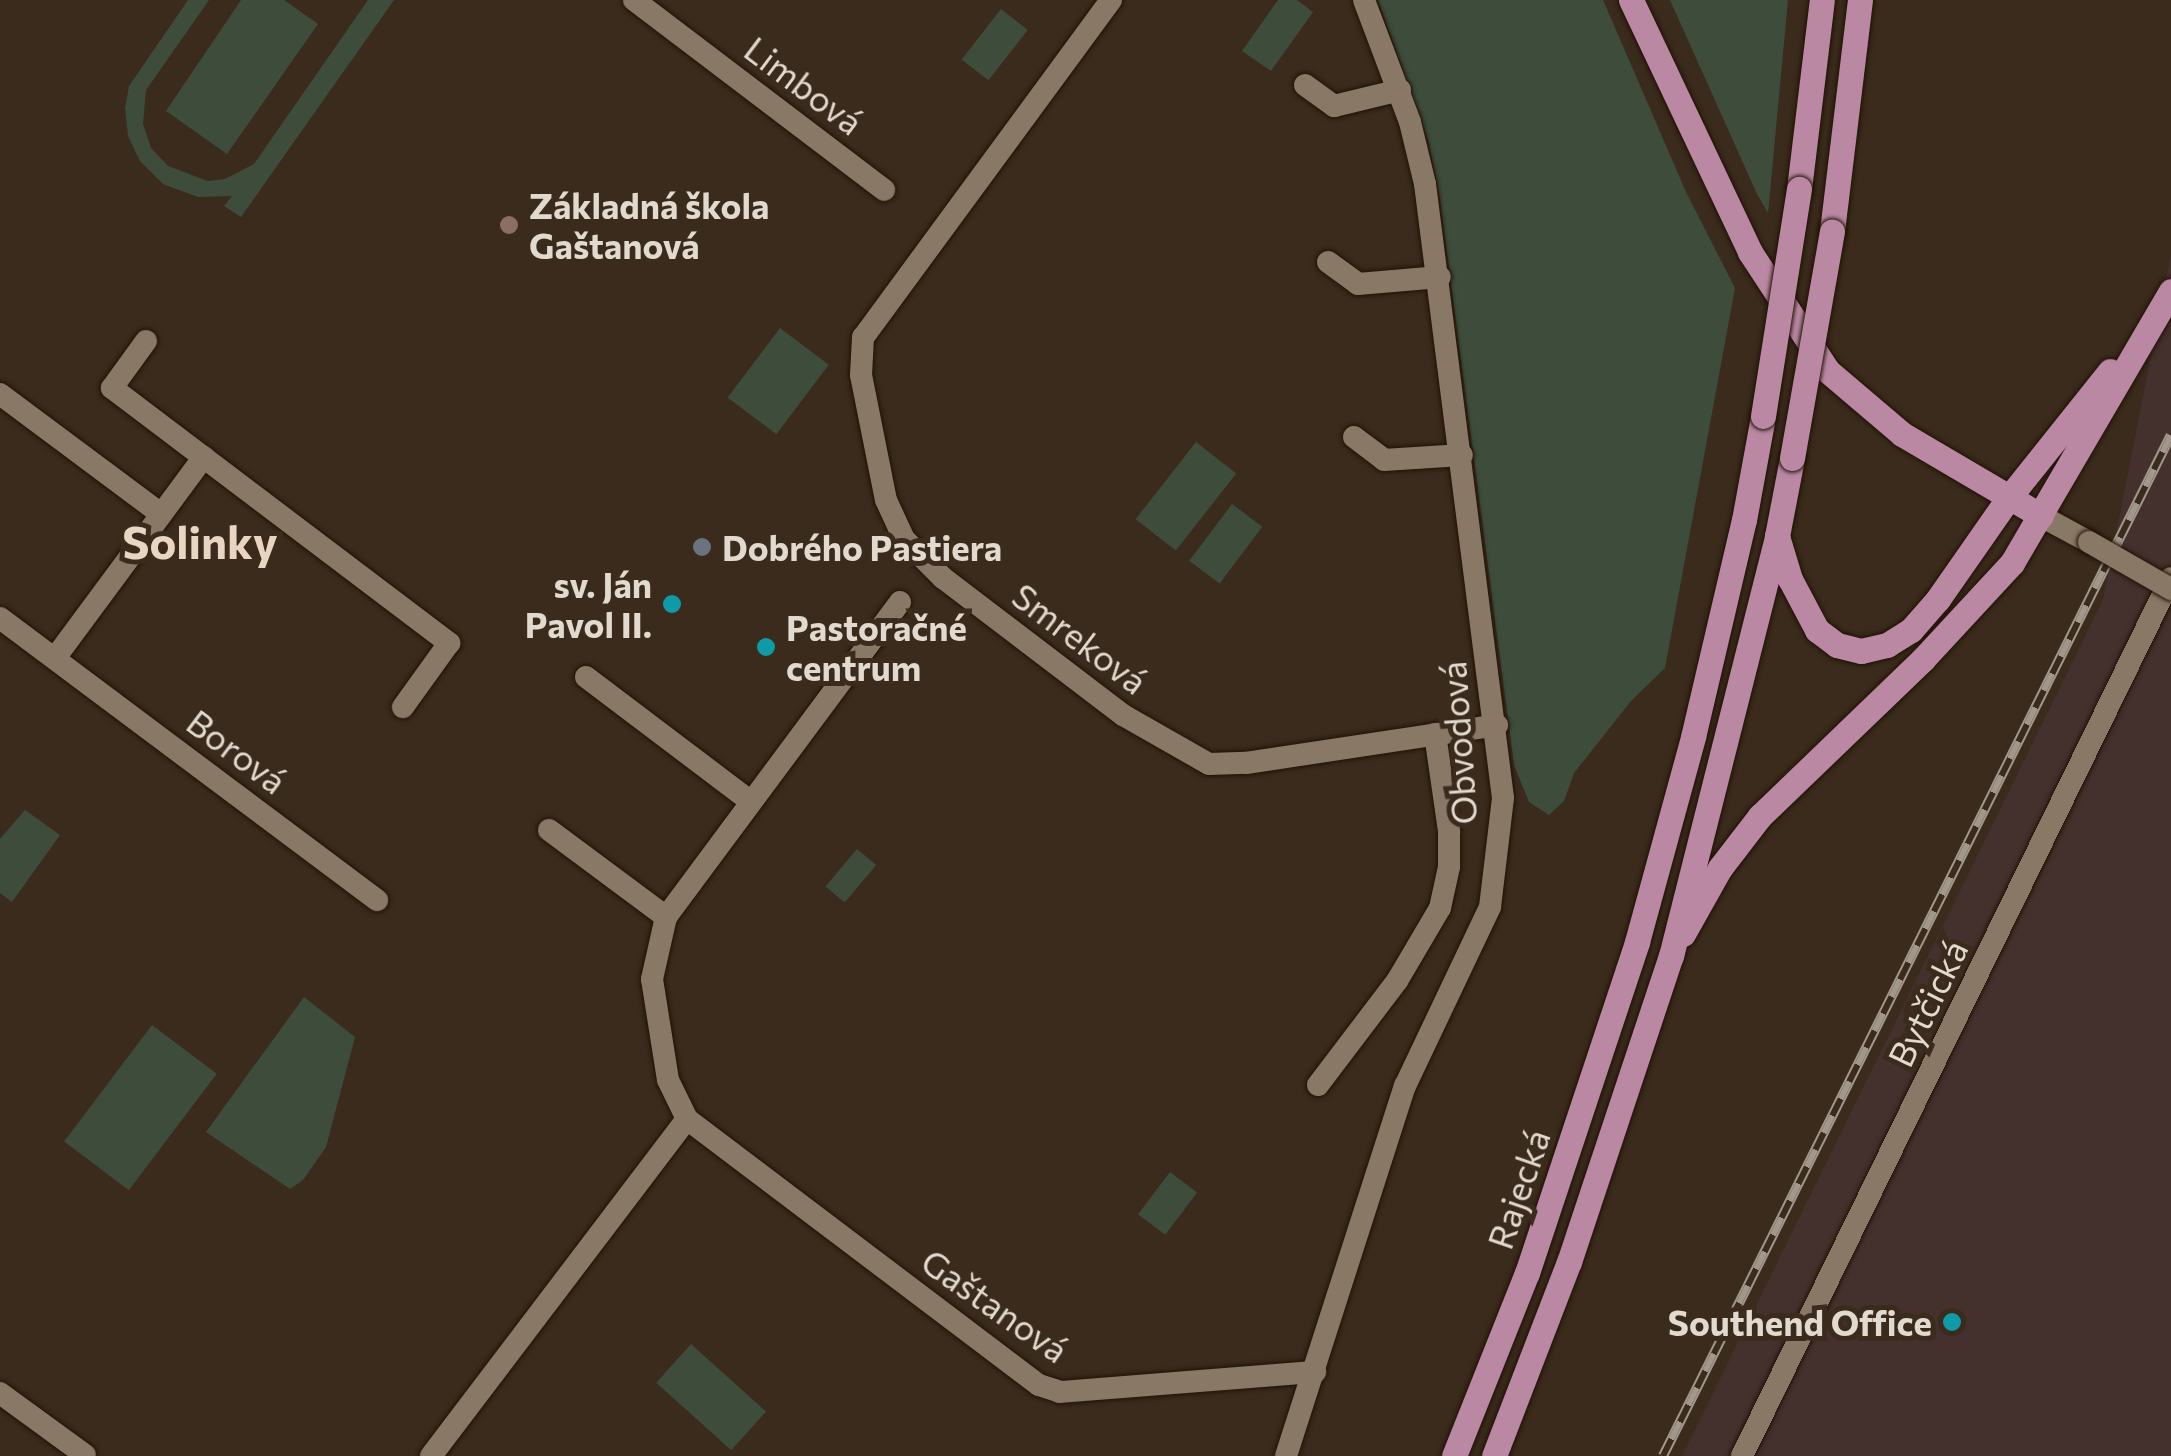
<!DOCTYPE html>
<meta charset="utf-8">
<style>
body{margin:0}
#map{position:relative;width:2171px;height:1456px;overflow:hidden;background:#3a2b1c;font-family:Commissioner,sans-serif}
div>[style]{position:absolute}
.industrial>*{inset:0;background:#44302d}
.green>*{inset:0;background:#3e4d3b;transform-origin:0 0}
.roads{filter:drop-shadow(0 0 2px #201305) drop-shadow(0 0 2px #201305)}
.minor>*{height:22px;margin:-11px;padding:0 11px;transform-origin:11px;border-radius:11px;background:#897866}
.primary>*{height:25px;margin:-12.5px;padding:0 12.5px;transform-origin:12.5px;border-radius:12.5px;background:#bb88a4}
.rail>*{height:10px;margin-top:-5px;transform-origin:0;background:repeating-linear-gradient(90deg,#3a2b1c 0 19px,#a2978b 0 38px);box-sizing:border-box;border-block:2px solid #a2978b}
.bridges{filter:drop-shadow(0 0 2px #201305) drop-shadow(0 0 2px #201305)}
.minor-bridge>*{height:22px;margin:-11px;padding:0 11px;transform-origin:11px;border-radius:11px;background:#897866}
.primary-bridge>*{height:25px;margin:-12.5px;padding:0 12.5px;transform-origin:12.5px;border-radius:12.5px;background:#bb88a4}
.dots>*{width:28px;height:28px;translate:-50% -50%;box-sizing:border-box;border:5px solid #3a2b1c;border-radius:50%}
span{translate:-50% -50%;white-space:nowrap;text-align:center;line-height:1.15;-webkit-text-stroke:10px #3a2b1c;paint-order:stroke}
.street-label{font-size:35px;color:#e2d9cf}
.poi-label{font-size:35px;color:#e2d9cf;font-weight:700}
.left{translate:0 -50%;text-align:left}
.right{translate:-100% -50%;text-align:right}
.district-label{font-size:45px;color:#e8d5c2;font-weight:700}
</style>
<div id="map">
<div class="industrial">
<i style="clip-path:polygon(2171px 254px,2171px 1456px,1682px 1456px,2103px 600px)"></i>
</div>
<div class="green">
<i style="clip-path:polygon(188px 0,209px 0,146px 90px,143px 124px,151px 148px,168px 166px,208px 181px,225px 179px,254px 164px,368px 0,394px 0,241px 217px,224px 206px,232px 196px,198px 197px,163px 184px,140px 161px,128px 136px,125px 108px,129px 86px)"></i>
<i style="clip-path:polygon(241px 0,284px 0,318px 24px,227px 154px,166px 111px)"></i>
<i style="clip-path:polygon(1278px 0,1297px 0,1313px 12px,1271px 71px,1242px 51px)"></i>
<i style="clip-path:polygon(1378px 0,1603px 0,1686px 192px,1735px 288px,1665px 668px,1631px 701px,1574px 773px,1564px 801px,1549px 815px,1529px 802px,1514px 765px,1440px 198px,1428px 139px)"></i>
<i style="clip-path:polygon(1670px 0,1788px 0,1768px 213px,1757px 194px)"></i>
<i style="left:1001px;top:9px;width:34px;height:64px;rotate:38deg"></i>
<i style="left:780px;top:328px;width:61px;height:87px;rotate:37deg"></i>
<i style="left:1196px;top:442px;width:51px;height:98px;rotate:38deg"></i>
<i style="left:1232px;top:504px;width:38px;height:71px;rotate:37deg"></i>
<i style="clip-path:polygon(25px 810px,60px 835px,12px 902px,0 893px,0 839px)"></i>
<i style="left:857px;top:849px;width:25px;height:49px;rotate:40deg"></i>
<i style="clip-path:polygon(304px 997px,355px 1037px,326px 1147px,303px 1180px,290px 1189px,206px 1132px)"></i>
<i style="left:152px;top:1025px;width:81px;height:146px;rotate:37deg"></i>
<i style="left:1170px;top:1172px;width:34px;height:53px;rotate:37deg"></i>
<i style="left:691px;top:1344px;width:101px;height:52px;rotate:42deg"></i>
</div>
<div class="roads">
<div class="minor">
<i style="left:634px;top:0;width:314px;rotate:37.2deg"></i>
<i style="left:1111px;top:0;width:418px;rotate:126.3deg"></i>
<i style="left:863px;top:337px;width:38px;rotate:93deg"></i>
<i style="left:861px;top:375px;width:127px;rotate:78.7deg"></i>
<i style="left:886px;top:500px;width:43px;rotate:65.2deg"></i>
<i style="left:904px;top:539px;width:55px;rotate:45deg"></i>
<i style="left:943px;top:578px;width:226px;rotate:37.3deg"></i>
<i style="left:1123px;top:715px;width:99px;rotate:29.7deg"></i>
<i style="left:1209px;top:764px;width:37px;rotate:-2deg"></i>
<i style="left:1246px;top:763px;width:254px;rotate:-8.6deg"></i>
<i style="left:1305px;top:85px;width:36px;rotate:36deg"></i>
<i style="left:1334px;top:106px;width:68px;rotate:-13.6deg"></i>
<i style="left:1328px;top:262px;width:37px;rotate:36deg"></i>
<i style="left:1358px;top:284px;width:82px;rotate:-4.9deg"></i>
<i style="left:146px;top:341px;width:58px;rotate:125.9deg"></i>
<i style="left:112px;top:388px;width:423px;rotate:37.1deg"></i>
<i style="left:449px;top:643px;width:79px;rotate:125.7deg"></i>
<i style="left:0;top:394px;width:201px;rotate:36.7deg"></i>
<i style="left:1354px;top:437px;width:38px;rotate:37deg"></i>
<i style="left:1384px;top:460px;width:78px;rotate:-3.7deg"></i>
<i style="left:2041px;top:516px;width:55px;rotate:28.4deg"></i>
<i style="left:900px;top:602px;width:392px;rotate:126.6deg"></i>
<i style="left:666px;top:917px;width:64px;rotate:102.7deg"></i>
<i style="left:652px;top:979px;width:102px;rotate:81deg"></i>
<i style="left:668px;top:1080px;width:43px;rotate:64deg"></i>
<i style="left:687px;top:1119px;width:441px;rotate:37.1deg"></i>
<i style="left:1039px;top:1385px;width:22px;rotate:18deg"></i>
<i style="left:1060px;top:1392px;width:256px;rotate:-4.5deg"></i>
<i style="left:0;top:618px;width:471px;rotate:36.8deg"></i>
<i style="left:55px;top:658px;width:250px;rotate:-53.5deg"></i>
<i style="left:586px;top:677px;width:206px;rotate:37.1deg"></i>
<i style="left:549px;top:830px;width:146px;rotate:36.6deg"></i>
<i style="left:1318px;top:1085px;width:131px;rotate:-52.8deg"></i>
<i style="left:1397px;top:981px;width:85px;rotate:-59.5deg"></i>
<i style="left:1440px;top:908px;width:42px;rotate:-77.6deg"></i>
<i style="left:1449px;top:867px;width:36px;rotate:-90deg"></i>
<i style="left:1449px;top:831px;width:98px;rotate:-98.2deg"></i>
<i style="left:0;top:1393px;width:105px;rotate:36.1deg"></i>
<i style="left:431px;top:1456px;width:423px;rotate:-52.8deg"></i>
<i style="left:1286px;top:1456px;width:389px;rotate:-72.2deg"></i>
<i style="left:1405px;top:1086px;width:198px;rotate:-64.6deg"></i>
<i style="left:1490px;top:907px;width:110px;rotate:-83.2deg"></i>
<i style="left:1503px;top:798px;width:619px;rotate:-97.24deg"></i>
<i style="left:1425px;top:184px;width:64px;rotate:-103.6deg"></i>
<i style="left:1410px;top:122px;width:130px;rotate:-110.7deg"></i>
<i style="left:1742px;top:1456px;width:977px;rotate:-63.96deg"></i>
</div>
<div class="primary">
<i style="left:1631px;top:0;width:279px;rotate:64.7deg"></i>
<i style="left:1750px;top:252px;width:142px;rotate:56.8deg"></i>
<i style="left:1828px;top:371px;width:97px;rotate:40.4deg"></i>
<i style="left:1902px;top:434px;width:161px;rotate:30.5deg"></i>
<i style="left:1799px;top:189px;width:190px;rotate:-83.1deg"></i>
<i style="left:1832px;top:231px;width:233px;rotate:-83.1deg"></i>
<i style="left:1777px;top:536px;width:45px;rotate:73.2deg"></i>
<i style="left:1790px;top:579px;width:58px;rotate:62.1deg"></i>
<i style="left:1817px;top:630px;width:25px;rotate:37deg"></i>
<i style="left:1837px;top:645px;width:25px;rotate:14deg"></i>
<i style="left:1861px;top:651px;width:27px;rotate:-13deg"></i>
<i style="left:1887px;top:645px;width:28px;rotate:-32deg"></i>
<i style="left:1911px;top:630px;width:41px;rotate:-48.9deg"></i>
<i style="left:1938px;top:599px;width:121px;rotate:-55.1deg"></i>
<i style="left:2007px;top:500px;width:165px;rotate:-51.4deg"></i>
<i style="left:1683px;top:934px;width:76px;rotate:-60.7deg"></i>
<i style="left:1720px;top:868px;width:66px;rotate:-52.4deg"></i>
<i style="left:1760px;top:816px;width:226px;rotate:-43.9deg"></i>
<i style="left:1923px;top:659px;width:131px;rotate:-47.2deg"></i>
<i style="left:2012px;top:563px;width:315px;rotate:-59.7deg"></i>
<i style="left:1454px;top:1456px;width:197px;rotate:-68.3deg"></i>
<i style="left:1527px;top:1273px;width:349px;rotate:-71.6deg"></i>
<i style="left:1637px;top:942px;width:213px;rotate:-74.7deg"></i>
<i style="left:1693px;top:737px;width:223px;rotate:-76.8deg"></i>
<i style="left:1744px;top:520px;width:106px;rotate:-79.6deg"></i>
<i style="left:1494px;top:1456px;width:208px;rotate:-68.9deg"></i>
<i style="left:1569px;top:1262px;width:323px;rotate:-71.6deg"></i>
<i style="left:1671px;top:956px;width:433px;rotate:-75.8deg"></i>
<i style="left:1777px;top:536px;width:79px;rotate:-79.1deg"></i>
</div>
</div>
<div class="rail">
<i style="left:1663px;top:1456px;width:1140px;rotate:-63.55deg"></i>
</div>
<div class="bridges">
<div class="minor-bridge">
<i style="left:2089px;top:542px;width:95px;rotate:29.8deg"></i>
</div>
<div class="primary-bridge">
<i style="left:1763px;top:416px;width:230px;rotate:-81deg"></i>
<i style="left:1792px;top:458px;width:230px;rotate:-80deg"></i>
</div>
</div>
<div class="dots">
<i style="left:509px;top:225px;background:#8d6e63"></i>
<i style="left:702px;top:547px;background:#6b7280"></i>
<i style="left:672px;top:604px;background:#0f9aa8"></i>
<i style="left:766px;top:647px;background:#0f9aa8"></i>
<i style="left:1952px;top:1322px;background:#0f9aa8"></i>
</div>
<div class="street-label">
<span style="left:804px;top:85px;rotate:37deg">Limbová</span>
<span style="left:1080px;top:638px;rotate:37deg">Smreková</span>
<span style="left:1458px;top:743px;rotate:-94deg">Obvodová</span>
<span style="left:237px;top:751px;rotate:37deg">Borová</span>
<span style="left:1927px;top:1003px;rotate:-64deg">Bytčická</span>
<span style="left:1518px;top:1189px;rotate:-71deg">Rajecká</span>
<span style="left:995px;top:1305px;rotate:35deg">Gaštanová</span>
</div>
<div class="poi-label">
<span class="left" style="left:529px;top:225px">Základná škola<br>Gaštanová</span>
<span class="left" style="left:722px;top:547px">Dobrého Pastiera</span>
<span class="right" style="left:652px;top:604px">sv. Ján<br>Pavol II.</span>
<span class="left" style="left:786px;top:647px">Pastoračné<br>centrum</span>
<span class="right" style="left:1932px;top:1322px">Southend Office</span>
</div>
<div class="district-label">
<span style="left:200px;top:541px">Solinky</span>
</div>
</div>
